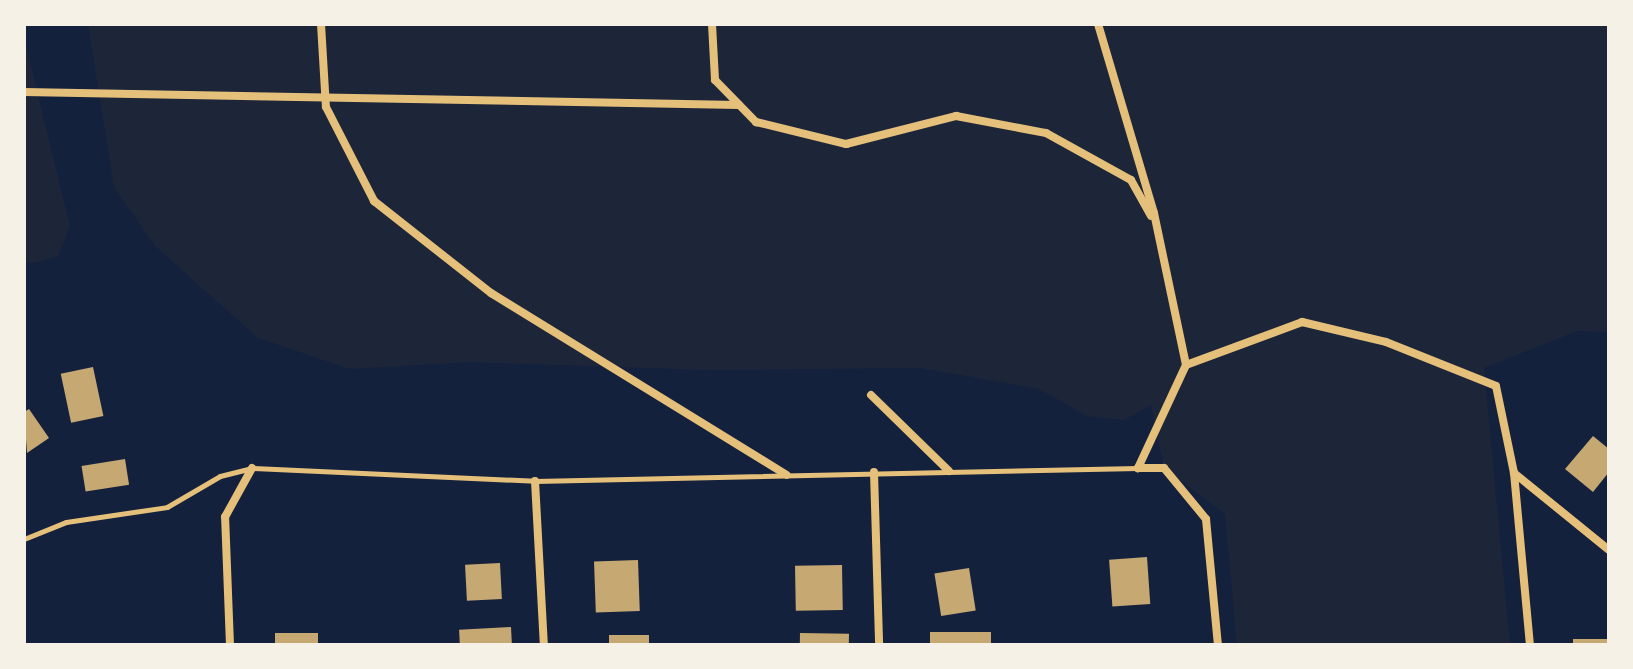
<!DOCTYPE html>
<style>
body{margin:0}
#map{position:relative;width:1633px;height:669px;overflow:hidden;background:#14213d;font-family:"Source Sans 3",sans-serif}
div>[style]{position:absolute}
.green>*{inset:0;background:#1d2539}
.building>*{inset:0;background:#c6a872;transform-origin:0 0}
.service>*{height:5px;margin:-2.5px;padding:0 2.5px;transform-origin:2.5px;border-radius:2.5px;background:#e5c07b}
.minor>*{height:8px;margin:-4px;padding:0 4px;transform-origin:4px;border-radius:4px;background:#e5c07b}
span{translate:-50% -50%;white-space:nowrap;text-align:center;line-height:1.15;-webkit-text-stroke:6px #f6f1e7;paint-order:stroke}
.frame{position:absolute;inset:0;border:26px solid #f6f1e7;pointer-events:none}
</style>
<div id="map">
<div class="green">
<i style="clip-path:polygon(88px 24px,1609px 24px,1609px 332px,1577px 331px,1484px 368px,1510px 645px,1237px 645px,1225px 514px,1164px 468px,1151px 405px,1124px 420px,1087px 416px,1039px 389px,920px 368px,707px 370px,469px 362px,350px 369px,258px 338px,155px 246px,114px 187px)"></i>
<i style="clip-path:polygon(24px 38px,70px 226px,58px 256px,35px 263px,24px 262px)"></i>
</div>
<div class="building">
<i style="left:93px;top:367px;width:50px;height:33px;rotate:78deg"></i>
<i style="clip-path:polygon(29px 409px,49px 438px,27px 453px,24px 412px)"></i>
<i style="clip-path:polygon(1593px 436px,1609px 449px,1609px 472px,1593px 492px,1565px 469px)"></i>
<i style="left:125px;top:459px;width:26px;height:44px;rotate:81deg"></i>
<i style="left:1147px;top:557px;width:47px;height:38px;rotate:86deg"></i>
<i style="left:638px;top:560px;width:51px;height:44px;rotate:88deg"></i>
<i style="left:500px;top:563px;width:36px;height:35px;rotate:87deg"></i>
<i style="left:842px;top:565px;width:45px;height:47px;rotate:89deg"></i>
<i style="left:969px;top:568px;width:43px;height:35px;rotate:81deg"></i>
<i style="left:511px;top:627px;width:18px;height:52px;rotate:87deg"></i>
<i style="left:991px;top:632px;width:13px;height:61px;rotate:90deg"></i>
<i style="left:275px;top:633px;width:43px;height:12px"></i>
<i style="left:800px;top:633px;width:49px;height:12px;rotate:1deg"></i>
<i style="left:609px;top:635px;width:40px;height:10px"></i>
<i style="left:1573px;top:639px;width:36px;height:6px"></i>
</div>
<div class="service">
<i style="left:24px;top:539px;width:45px;rotate:-22deg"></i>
<i style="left:66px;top:522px;width:102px;rotate:-8.4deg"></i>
<i style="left:167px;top:507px;width:61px;rotate:-30.3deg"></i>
<i style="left:220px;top:476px;width:33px;rotate:-14deg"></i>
<i style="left:252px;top:468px;width:283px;rotate:2.6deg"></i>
<i style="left:535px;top:481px;width:603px;rotate:-1.24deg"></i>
</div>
<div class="minor">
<i style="left:321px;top:24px;width:83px;rotate:86.6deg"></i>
<i style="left:326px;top:107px;width:106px;rotate:62.9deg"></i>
<i style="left:374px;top:201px;width:149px;rotate:38.2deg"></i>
<i style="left:491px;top:293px;width:347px;rotate:31.6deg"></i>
<i style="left:712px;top:24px;width:56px;rotate:86.9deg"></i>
<i style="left:715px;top:80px;width:59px;rotate:45.7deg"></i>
<i style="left:756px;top:122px;width:93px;rotate:13.7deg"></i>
<i style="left:846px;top:144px;width:114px;rotate:-14.3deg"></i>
<i style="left:956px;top:116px;width:92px;rotate:10.7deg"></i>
<i style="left:1046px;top:133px;width:97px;rotate:28.9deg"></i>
<i style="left:1131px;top:180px;width:41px;rotate:60.9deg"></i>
<i style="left:1098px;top:24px;width:197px;rotate:73.5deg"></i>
<i style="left:1154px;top:213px;width:155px;rotate:78.1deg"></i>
<i style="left:1186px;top:365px;width:114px;rotate:115deg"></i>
<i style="left:1138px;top:468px;width:26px"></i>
<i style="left:1164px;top:468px;width:66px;rotate:50.5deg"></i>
<i style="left:1206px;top:519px;width:127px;rotate:84.6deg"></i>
<i style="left:24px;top:92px;width:715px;rotate:1.04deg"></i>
<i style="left:1186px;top:365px;width:124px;rotate:-20.3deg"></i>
<i style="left:1302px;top:322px;width:86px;rotate:13.4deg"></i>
<i style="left:1386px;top:342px;width:118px;rotate:21.8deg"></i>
<i style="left:1496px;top:386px;width:89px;rotate:78.3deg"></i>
<i style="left:1514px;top:473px;width:122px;rotate:39deg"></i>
<i style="left:871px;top:395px;width:109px;rotate:44.3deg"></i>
<i style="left:874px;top:472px;width:173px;rotate:88.3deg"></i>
<i style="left:1514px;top:473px;width:173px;rotate:84.7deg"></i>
<i style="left:535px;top:481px;width:164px;rotate:86.9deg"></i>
<i style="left:230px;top:645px;width:128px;rotate:-92.2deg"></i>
<i style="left:225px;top:517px;width:56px;rotate:-61.1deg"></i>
</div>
<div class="frame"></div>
</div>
